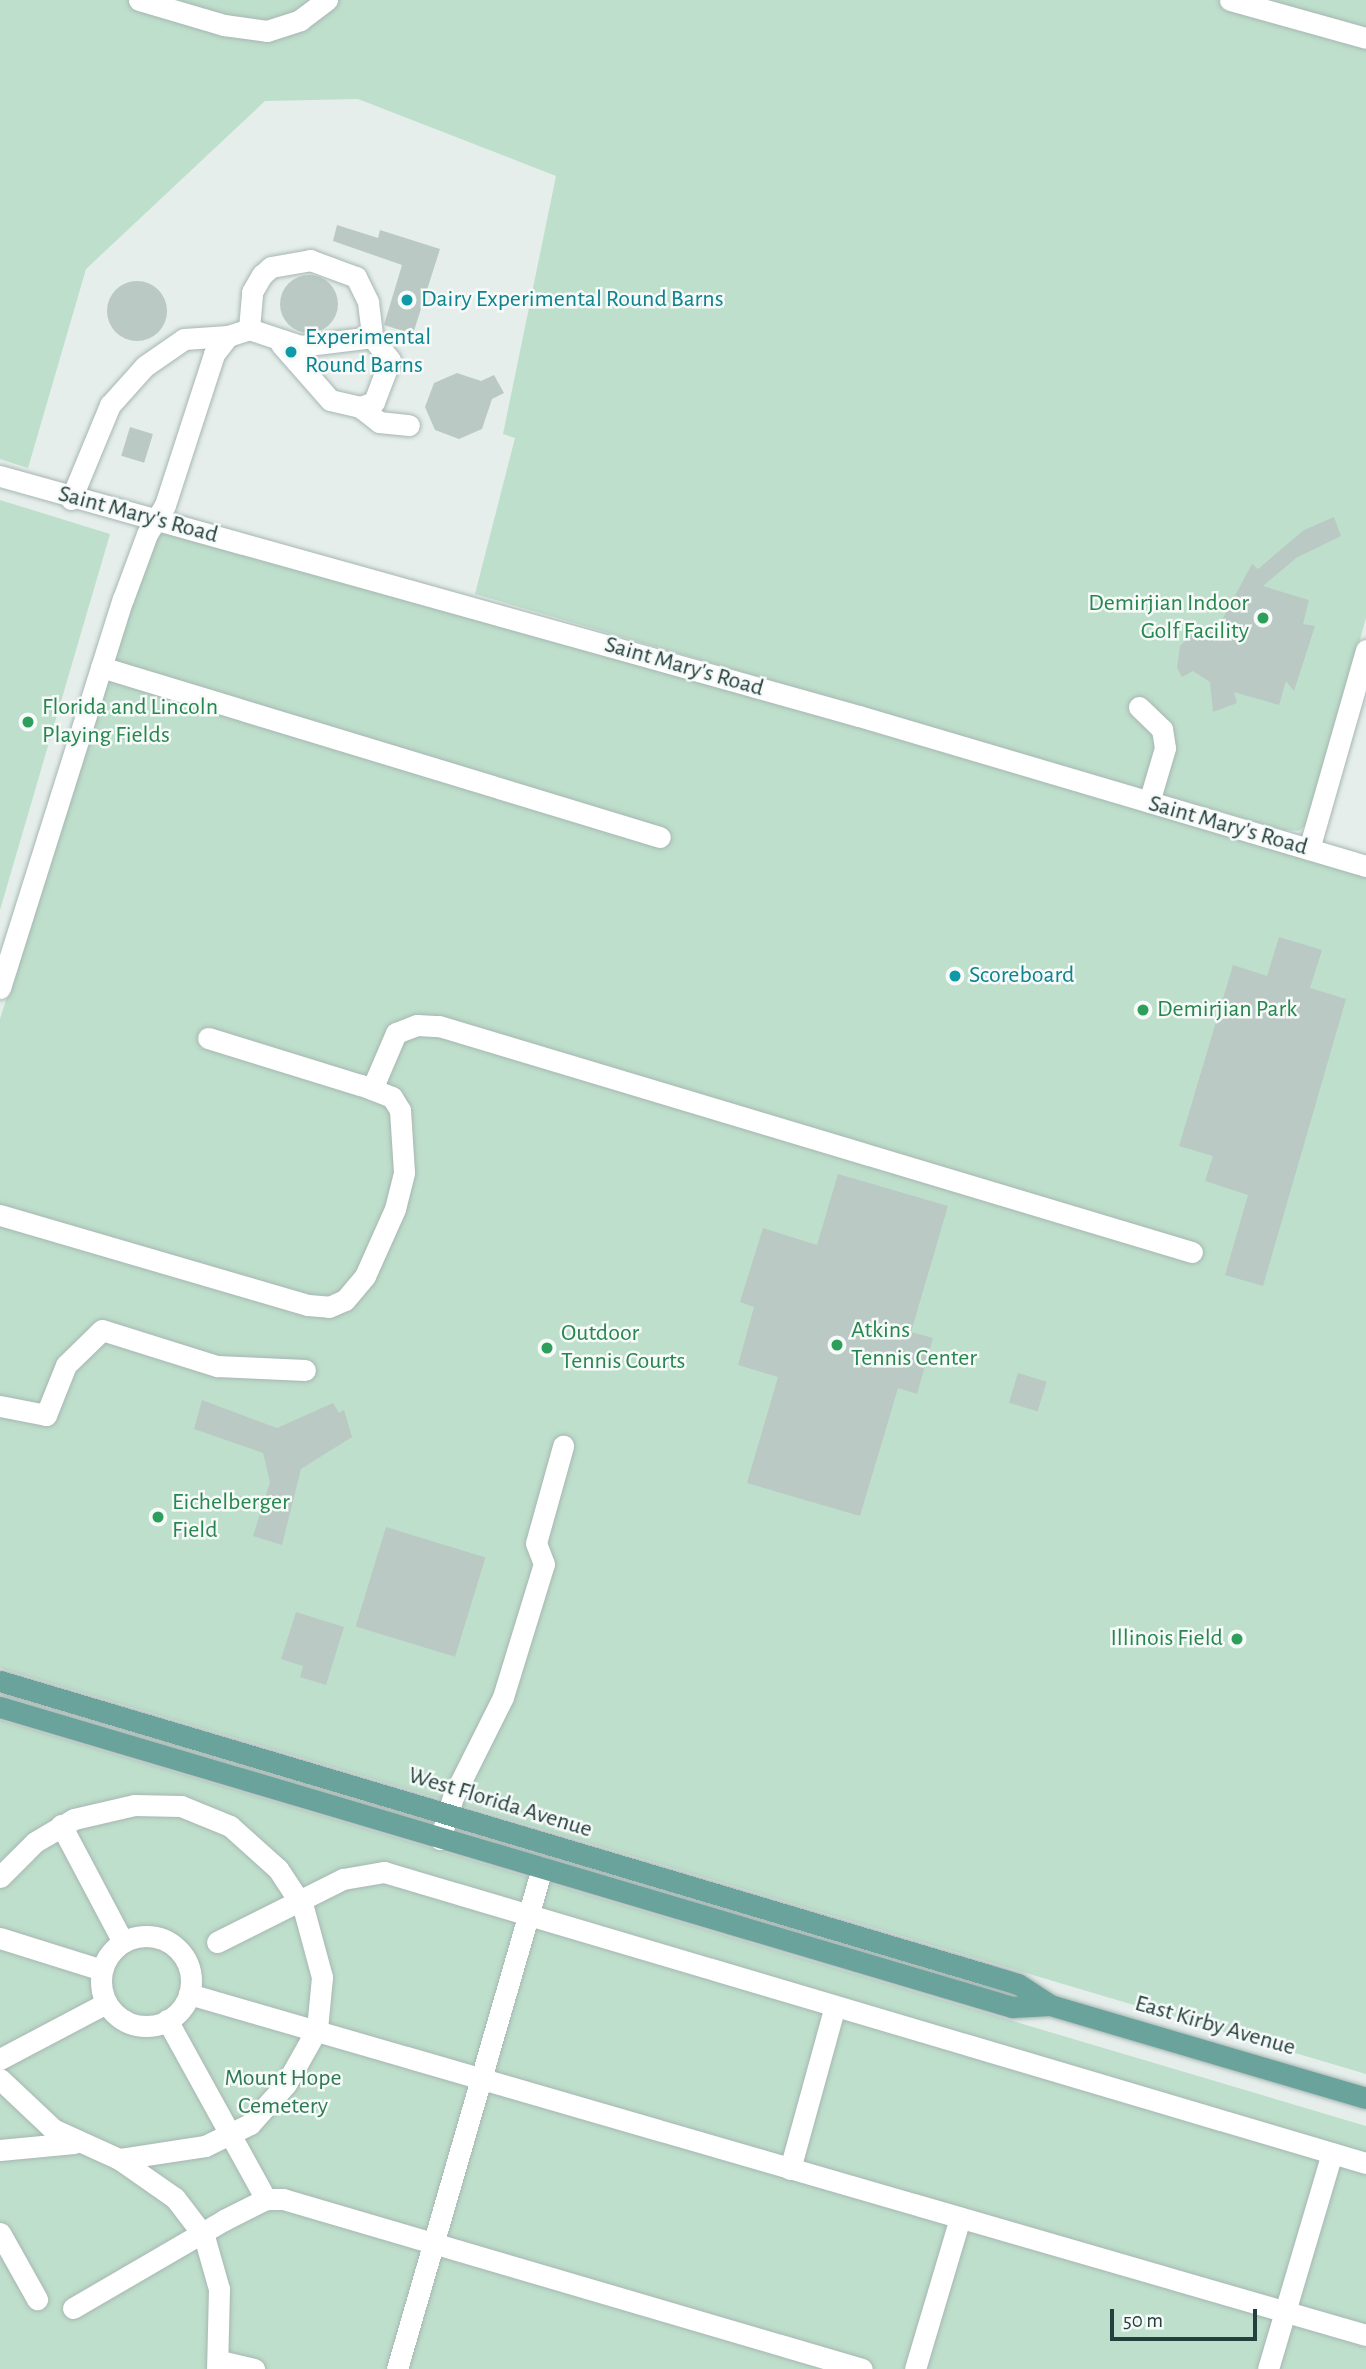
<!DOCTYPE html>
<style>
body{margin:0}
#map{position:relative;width:1366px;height:2369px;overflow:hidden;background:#e5eeeb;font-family:"Alegreya Sans",sans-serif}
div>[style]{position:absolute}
.green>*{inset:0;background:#bedfcb}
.building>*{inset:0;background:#bac9c4;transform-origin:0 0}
.round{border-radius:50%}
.roads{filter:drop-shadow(0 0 2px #a7b6b3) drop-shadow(0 0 2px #a7b6b3)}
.minor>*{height:21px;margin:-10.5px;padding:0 10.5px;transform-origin:10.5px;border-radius:10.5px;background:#fff}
.minor>.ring{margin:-10.5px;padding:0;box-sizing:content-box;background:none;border:21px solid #fff;border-radius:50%}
.major>*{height:21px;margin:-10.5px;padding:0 10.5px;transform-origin:10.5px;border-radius:10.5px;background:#6aa39b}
.dots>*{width:19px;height:19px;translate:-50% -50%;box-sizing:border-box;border:4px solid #f6faf9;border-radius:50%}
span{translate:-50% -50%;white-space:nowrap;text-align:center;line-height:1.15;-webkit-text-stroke:5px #f6faf9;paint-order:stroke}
.culture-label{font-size:24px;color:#0d838f}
.left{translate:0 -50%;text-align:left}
.street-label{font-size:24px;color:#24403c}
.leisure-label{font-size:24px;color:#27864d}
.right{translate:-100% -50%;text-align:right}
.park-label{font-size:24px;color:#2e7852}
.scale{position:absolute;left:1110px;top:2309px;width:147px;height:32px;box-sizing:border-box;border:4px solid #24403c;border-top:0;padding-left:9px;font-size:21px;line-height:24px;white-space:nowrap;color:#24403c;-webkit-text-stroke:5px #f6faf9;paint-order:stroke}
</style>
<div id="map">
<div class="green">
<i style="clip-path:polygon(0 0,1366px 0,1366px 618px,1308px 823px,1299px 831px,1284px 830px,475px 594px,515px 438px,503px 434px,556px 176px,358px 99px,265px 101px,86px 269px,28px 468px,0 459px)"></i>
<i style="clip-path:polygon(0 500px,110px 534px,0 910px)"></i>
<i style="clip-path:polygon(165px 533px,620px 657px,1366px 877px,1366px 2074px,0 1668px,0 1019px,144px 559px,154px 537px)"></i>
<i style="clip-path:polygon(0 1720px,1366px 2126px,1366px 2369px,0 2369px)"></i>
</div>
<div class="building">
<i style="clip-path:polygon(337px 225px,378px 238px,380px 230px,440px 249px,413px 334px,384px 325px,402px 265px,333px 241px)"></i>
<i class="round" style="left:280px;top:275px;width:58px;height:58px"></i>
<i class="round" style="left:107px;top:281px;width:60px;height:60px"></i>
<i style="clip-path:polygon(457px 373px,481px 381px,494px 375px,504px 393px,492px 399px,482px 429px,459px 439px,435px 430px,425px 407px,434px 383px)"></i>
<i style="left:130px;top:427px;width:24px;height:30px;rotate:17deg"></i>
<i style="clip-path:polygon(1334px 517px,1341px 536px,1296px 558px,1263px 586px,1309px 600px,1303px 624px,1315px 626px,1294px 691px,1286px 681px,1279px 705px,1234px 692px,1237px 703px,1213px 712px,1210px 682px,1193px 671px,1182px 677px,1177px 668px,1180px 646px,1193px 633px,1217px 629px,1252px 564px,1258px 569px,1304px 530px)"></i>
<i style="clip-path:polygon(1279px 937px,1322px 950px,1310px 988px,1346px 999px,1263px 1286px,1225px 1275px,1248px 1195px,1205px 1181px,1213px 1156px,1179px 1146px,1233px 965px,1267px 976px)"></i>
<i style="clip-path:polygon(838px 1174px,948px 1206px,911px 1332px,933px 1338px,917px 1394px,898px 1388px,860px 1516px,747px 1483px,778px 1377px,738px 1365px,754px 1307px,740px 1302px,763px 1228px,817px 1245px)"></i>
<i style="left:1018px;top:1373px;width:30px;height:31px;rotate:17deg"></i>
<i style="clip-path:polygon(202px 1400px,277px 1428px,333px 1403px,339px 1413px,344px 1410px,352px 1437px,301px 1469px,282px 1545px,253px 1536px,270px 1482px,263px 1453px,194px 1429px)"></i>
<i style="left:386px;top:1527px;width:104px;height:104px;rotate:17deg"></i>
<i style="clip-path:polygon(296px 1612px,344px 1627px,326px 1685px,300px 1677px,303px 1666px,281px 1659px)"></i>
</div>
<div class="roads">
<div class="minor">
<i style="left:139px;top:0;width:89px;rotate:16.4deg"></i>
<i style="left:224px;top:25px;width:43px;rotate:7.9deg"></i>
<i style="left:267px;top:31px;width:35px;rotate:-18deg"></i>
<i style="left:300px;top:20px;width:34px;rotate:-37deg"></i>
<i style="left:1230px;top:0;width:141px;rotate:15.6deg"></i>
<i style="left:249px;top:329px;width:37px;rotate:-85deg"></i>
<i style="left:252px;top:292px;width:20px;rotate:-60deg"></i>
<i style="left:262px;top:275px;width:12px;rotate:-42deg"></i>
<i style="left:271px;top:267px;width:40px;rotate:-10deg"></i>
<i style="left:310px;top:260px;width:49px;rotate:20.3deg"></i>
<i style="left:356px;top:277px;width:28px;rotate:64deg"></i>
<i style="left:368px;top:302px;width:35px;rotate:83deg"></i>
<i style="left:281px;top:344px;width:74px;rotate:48.8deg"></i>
<i style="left:330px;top:400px;width:31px;rotate:13deg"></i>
<i style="left:0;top:476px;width:892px;rotate:15.61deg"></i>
<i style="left:859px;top:716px;width:529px;rotate:16.48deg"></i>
<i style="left:71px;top:499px;width:102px;rotate:-67.5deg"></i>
<i style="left:110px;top:405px;width:52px;rotate:-48.1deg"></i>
<i style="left:145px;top:366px;width:47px;rotate:-34.7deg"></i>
<i style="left:184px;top:339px;width:44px;rotate:-3.9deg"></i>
<i style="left:101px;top:667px;width:584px;rotate:16.92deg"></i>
<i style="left:1139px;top:707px;width:32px;rotate:44deg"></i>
<i style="left:1162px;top:729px;width:19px;rotate:81deg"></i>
<i style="left:1165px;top:748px;width:56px;rotate:106.5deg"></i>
<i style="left:1309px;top:849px;width:207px;rotate:-74deg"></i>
<i style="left:0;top:988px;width:408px;rotate:-72.5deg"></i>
<i style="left:123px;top:599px;width:69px;rotate:-69.7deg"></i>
<i style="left:147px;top:534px;width:34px;rotate:-58deg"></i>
<i style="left:165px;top:505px;width:159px;rotate:-72deg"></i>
<i style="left:214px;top:354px;width:23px;rotate:-52deg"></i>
<i style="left:228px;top:336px;width:22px;rotate:-18deg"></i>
<i style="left:249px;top:329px;width:54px;rotate:18.4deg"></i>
<i style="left:300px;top:346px;width:73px;rotate:-7.1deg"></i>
<i style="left:372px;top:337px;width:29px;rotate:52deg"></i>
<i style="left:390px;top:360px;width:45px;rotate:110.9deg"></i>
<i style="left:374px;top:402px;width:15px;rotate:160deg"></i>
<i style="left:360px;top:407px;width:24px;rotate:38deg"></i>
<i style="left:379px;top:422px;width:30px;rotate:6deg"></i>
<i style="left:372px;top:1089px;width:61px;rotate:-66.8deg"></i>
<i style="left:396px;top:1033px;width:22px;rotate:-21deg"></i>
<i style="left:417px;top:1025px;width:22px;rotate:3deg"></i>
<i style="left:439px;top:1026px;width:786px;rotate:16.71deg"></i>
<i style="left:0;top:1215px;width:321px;rotate:16.3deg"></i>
<i style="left:308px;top:1305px;width:21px;rotate:5deg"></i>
<i style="left:329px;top:1307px;width:17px;rotate:-24deg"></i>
<i style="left:345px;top:1300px;width:31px;rotate:-50deg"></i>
<i style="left:365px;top:1276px;width:73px;rotate:-65.9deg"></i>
<i style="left:395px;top:1209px;width:38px;rotate:-76deg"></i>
<i style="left:404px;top:1172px;width:62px;rotate:-93.7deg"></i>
<i style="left:400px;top:1110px;width:15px;rotate:-122deg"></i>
<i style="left:392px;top:1097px;width:34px;rotate:-159deg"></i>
<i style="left:360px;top:1085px;width:159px;rotate:-162.8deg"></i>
<i style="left:0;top:1406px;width:47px;rotate:11.1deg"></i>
<i style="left:46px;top:1415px;width:54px;rotate:-68.2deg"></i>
<i style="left:66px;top:1365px;width:50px;rotate:-44.2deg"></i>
<i style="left:102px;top:1330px;width:121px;rotate:17.4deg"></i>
<i style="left:217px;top:1366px;width:88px;rotate:2.6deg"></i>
<i style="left:61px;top:1825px;width:132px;rotate:62.1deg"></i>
<i style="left:440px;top:1839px;width:44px;rotate:-72.8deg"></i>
<i style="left:453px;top:1797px;width:112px;rotate:-63.4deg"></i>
<i style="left:503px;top:1697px;width:139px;rotate:-72.9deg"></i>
<i style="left:544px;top:1564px;width:22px;rotate:-111deg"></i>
<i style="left:536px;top:1543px;width:101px;rotate:-74.4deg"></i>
<i style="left:0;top:1877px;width:49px;rotate:-45deg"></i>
<i style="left:35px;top:1842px;width:45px;rotate:-30.5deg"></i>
<i style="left:74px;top:1819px;width:62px;rotate:-13.1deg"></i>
<i style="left:134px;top:1805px;width:47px;rotate:1.2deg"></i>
<i style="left:181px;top:1806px;width:53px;rotate:22.2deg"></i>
<i style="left:230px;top:1826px;width:64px;rotate:41.9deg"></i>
<i style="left:278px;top:1869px;width:45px;rotate:56.7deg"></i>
<i style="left:303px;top:1907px;width:73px;rotate:74.8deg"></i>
<i style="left:322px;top:1977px;width:52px;rotate:95.5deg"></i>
<i style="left:317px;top:2029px;width:63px;rotate:119.4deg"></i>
<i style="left:286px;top:2084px;width:54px;rotate:132deg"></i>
<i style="left:250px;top:2124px;width:50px;rotate:153.9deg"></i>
<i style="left:205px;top:2146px;width:87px;rotate:171.4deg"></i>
<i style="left:119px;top:2159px;width:72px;rotate:-155.6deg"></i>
<i style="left:53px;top:2129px;width:73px;rotate:-136.7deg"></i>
<i class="ring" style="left:101px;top:1936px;width:69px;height:69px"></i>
<i style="left:0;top:1938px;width:107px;rotate:17.4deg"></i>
<i style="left:217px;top:1942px;width:141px;rotate:-26.6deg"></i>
<i style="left:343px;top:1879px;width:42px;rotate:-9.7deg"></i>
<i style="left:384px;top:1872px;width:1024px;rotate:16.51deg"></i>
<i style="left:189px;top:1994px;width:1225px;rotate:16.16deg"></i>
<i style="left:167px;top:2020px;width:205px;rotate:61.1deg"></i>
<i style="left:0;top:2059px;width:120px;rotate:-27.8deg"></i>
<i style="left:0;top:2150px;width:74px;rotate:-5.4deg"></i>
<i style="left:119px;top:2159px;width:68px;rotate:34.9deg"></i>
<i style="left:175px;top:2198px;width:48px;rotate:52.7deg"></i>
<i style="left:204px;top:2236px;width:55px;rotate:74.2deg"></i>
<i style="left:219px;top:2289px;width:80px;rotate:91.4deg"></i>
<i style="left:790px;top:2169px;width:166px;rotate:-74.6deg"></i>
<i style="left:0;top:2233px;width:76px;rotate:60.7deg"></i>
<i style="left:73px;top:2308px;width:175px;rotate:-30.2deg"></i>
<i style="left:224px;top:2220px;width:47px;rotate:-26.6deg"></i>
<i style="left:266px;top:2199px;width:17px"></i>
<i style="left:283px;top:2199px;width:603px;rotate:16.36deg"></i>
<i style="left:220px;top:2361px;width:35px;rotate:13deg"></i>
<i style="left:397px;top:2369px;width:522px;rotate:-73.86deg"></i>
<i style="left:915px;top:2369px;width:158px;rotate:-73.4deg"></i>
<i style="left:1268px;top:2369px;width:225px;rotate:-73.5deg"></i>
</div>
<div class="major">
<i style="left:0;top:1681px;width:1028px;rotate:16.57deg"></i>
<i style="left:985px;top:1974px;width:34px;rotate:17deg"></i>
<i style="left:1018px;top:1984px;width:38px;rotate:33deg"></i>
<i style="left:1050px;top:2005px;width:329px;rotate:16.4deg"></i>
<i style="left:0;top:1707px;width:1056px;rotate:16.51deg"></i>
<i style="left:1012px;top:2007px;width:38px;rotate:-3deg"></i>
</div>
</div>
<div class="dots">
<i style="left:407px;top:300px;background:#0f9aa8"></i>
<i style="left:291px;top:352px;background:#0f9aa8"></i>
<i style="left:1263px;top:618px;background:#2e9e5b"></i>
<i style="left:28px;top:722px;background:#2e9e5b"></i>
<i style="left:955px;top:976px;background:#0f9aa8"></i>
<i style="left:1143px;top:1010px;background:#2e9e5b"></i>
<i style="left:837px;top:1345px;background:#2e9e5b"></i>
<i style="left:547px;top:1348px;background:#2e9e5b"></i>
<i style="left:158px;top:1517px;background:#2e9e5b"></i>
<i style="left:1237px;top:1639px;background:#2e9e5b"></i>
</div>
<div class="culture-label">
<span class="left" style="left:421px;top:300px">Dairy Experimental Round Barns</span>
<span class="left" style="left:305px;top:352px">Experimental<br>Round Barns</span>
<span class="left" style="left:969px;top:976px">Scoreboard</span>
</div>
<div class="street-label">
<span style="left:138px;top:515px;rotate:15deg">Saint Mary's Road</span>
<span style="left:684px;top:667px;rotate:16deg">Saint Mary's Road</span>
<span style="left:1228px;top:826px;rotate:16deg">Saint Mary's Road</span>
<span style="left:500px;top:1803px;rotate:17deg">West Florida Avenue</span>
<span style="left:1215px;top:2026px;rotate:16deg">East Kirby Avenue</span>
</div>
<div class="leisure-label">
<span class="right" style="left:1249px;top:618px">Demirjian Indoor<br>Golf Facility</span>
<span class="left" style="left:42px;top:722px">Florida and Lincoln<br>Playing Fields</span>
<span class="left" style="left:1157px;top:1010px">Demirjian Park</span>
<span class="left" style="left:851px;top:1345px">Atkins<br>Tennis Center</span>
<span class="left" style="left:561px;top:1348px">Outdoor<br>Tennis Courts</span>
<span class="left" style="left:172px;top:1517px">Eichelberger<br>Field</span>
<span class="right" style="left:1223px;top:1639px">Illinois Field</span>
</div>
<div class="park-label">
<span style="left:283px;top:2093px">Mount Hope<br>Cemetery</span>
</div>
<div class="scale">50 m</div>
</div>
